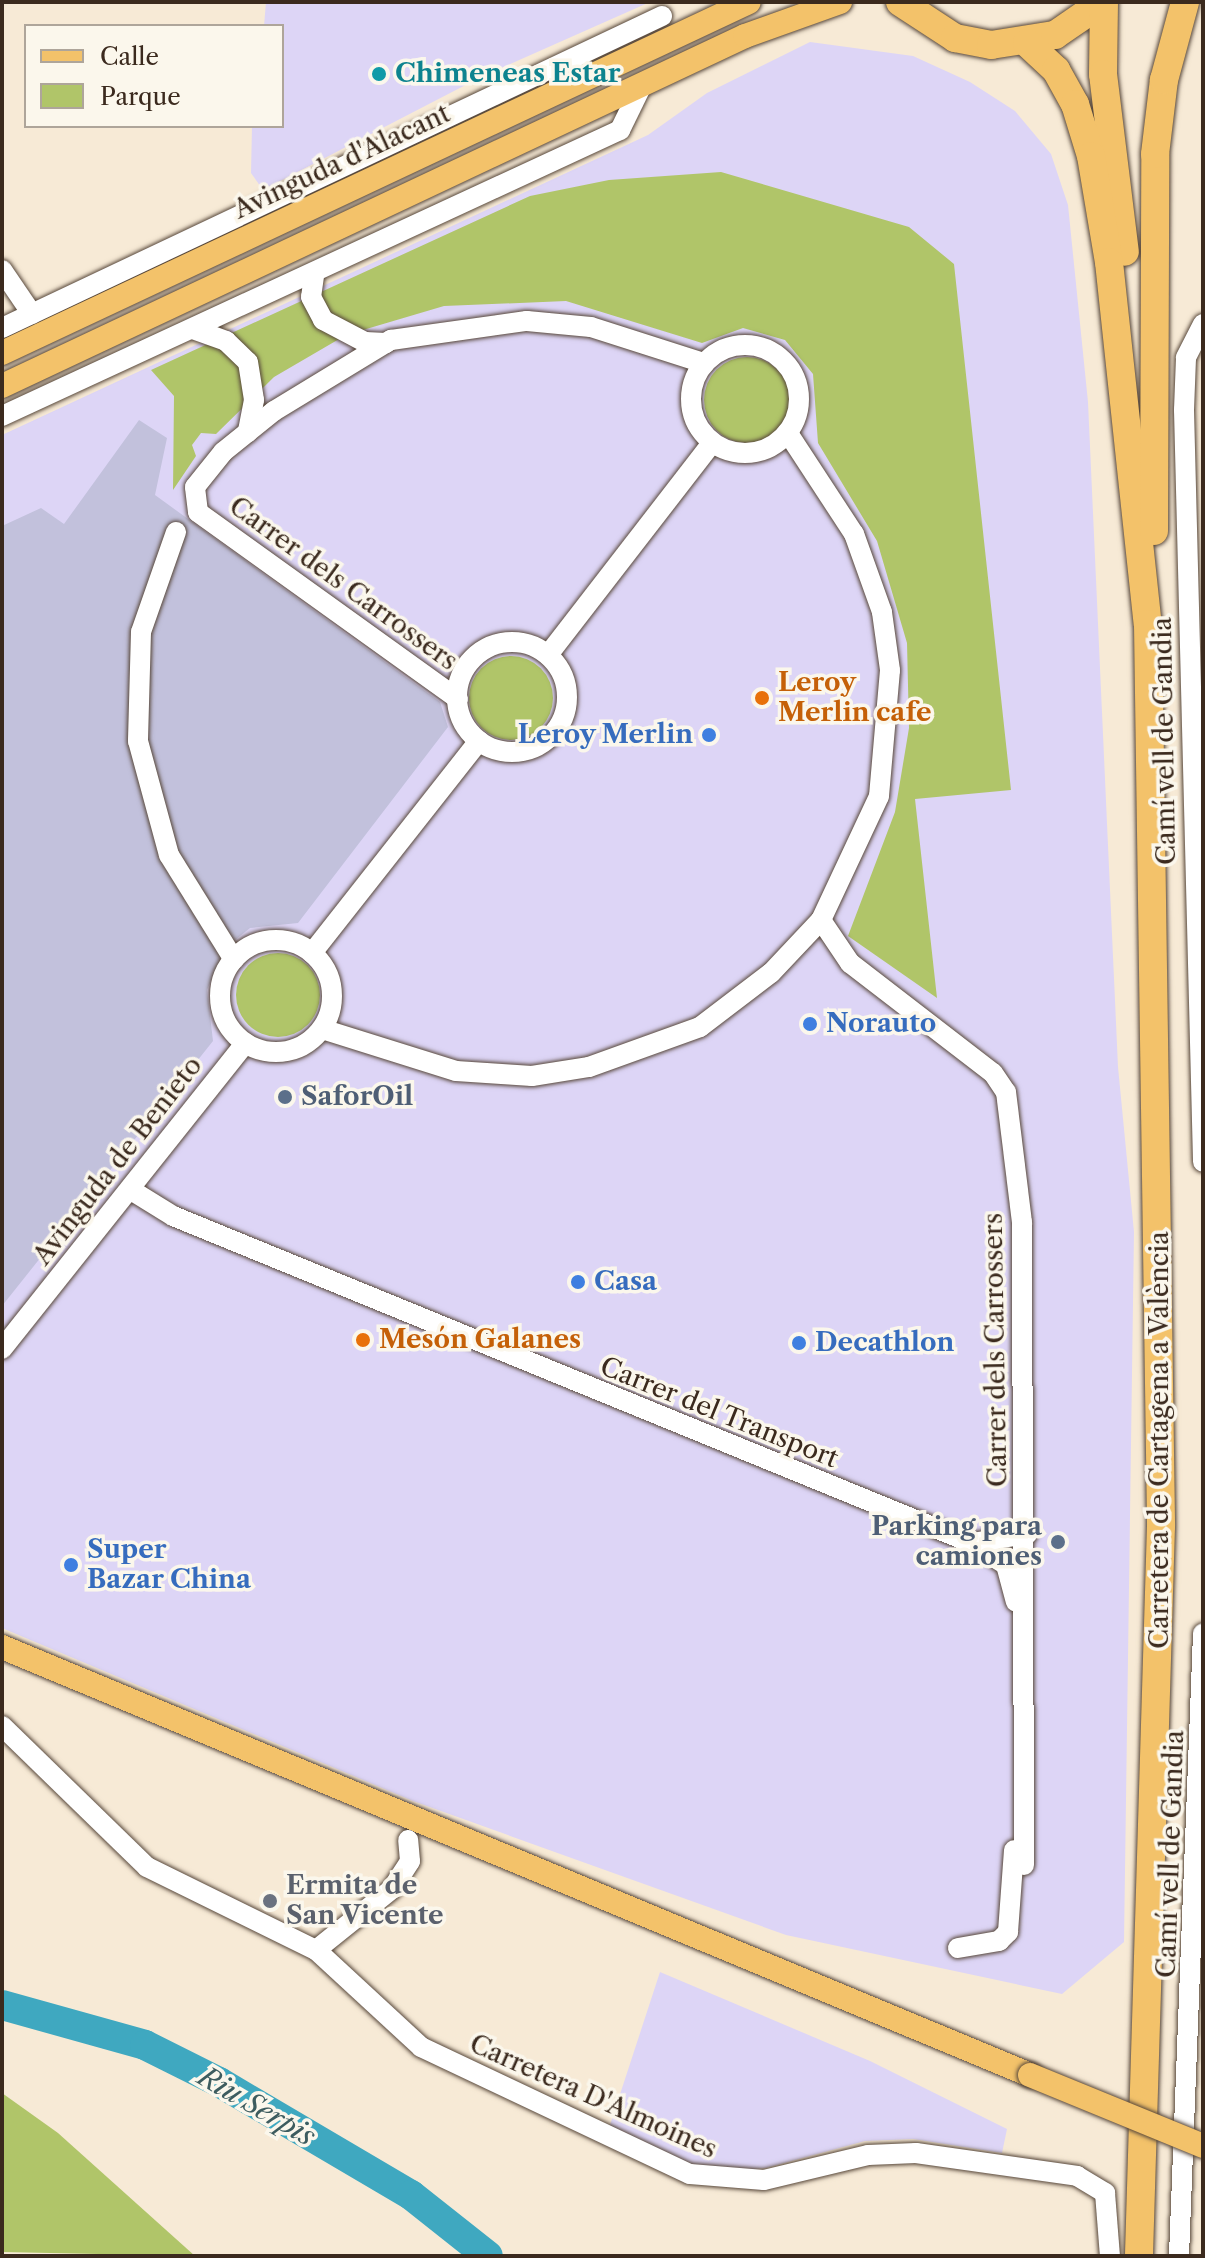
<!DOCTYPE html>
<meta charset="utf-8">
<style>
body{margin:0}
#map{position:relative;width:1205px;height:2258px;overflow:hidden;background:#f7ead6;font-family:"Libre Caslon Text",serif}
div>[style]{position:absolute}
.built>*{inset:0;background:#ddd5f6}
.industrial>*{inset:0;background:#c2c1dc}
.green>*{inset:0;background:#b0c569}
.round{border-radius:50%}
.river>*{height:30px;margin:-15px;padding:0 15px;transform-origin:15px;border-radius:15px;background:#3fa8c0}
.roads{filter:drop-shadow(0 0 2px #57473a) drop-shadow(0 0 2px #57473a)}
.minor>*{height:20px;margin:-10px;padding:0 10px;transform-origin:10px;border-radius:10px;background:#fff}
.minor>.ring{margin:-10px;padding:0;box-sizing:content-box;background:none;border:20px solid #fff;border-radius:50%}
.major>*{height:24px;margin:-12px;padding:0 12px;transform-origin:12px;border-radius:12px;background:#f3c26a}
.highway>*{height:28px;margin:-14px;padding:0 14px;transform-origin:14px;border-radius:14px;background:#f3c26a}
.bridges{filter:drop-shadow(0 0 2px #57473a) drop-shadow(0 0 2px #57473a)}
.major-bridge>*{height:24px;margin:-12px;padding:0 12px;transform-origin:12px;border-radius:12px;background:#f3c26a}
.dots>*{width:22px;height:22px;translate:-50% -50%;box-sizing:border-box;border:4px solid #fbf7ec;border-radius:50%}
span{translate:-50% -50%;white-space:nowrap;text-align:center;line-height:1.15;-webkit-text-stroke:7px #fbf7ec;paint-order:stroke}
.culture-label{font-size:26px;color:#0d838f;font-weight:700}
.left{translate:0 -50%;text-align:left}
.street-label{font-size:26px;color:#3b2a1e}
.food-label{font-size:26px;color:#c56008;font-weight:700}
.shop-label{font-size:26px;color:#366cbe;font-weight:700}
.right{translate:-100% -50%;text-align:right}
.service-label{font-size:26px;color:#4e5e75;font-weight:700}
.worship-label{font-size:26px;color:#5b616d;font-weight:700}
.water-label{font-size:28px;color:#3d5c5f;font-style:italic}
.frame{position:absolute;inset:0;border:4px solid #3b2a1e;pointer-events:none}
.legend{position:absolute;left:24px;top:24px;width:260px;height:104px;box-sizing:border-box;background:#fbf7ec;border:2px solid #aea59a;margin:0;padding:10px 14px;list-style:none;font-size:24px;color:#3b2a1e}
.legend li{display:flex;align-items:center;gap:16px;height:40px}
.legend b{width:40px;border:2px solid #aea59a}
</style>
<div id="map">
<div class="built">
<i style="clip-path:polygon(266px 2px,650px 2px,481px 77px,263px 190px,251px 173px,252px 126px,282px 126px,282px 26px,264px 26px)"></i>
<i style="clip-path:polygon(810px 42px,913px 56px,970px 82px,1015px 111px,1051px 154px,1068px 205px,1088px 402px,1118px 1067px,1134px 1232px,1124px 1942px,1062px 1994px,786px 1935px,413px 1801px,2px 1628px,2px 435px,648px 135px,707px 93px)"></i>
<i style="clip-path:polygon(660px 1972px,870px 2061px,1007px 2129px,1002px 2153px,913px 2139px,865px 2141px,766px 2168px,724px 2171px,682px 2162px,609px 2128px)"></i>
</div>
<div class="industrial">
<i style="clip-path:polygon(139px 420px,167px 438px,155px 495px,440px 702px,448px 727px,298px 923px,250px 928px,225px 948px,207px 990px,213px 1041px,2px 1306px,2px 526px,41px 508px,64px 524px)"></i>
</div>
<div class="green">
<i style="clip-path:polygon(721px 172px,909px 227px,954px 264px,1011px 790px,915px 799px,937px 998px,848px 936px,895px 812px,909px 728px,907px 643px,877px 541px,818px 443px,813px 374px,785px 340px,743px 328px,702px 343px,566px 301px,444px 306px,346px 335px,274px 377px,216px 434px,201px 433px,192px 445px,196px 456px,173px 490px,174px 396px,151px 370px,530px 196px,609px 180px)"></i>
<i class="round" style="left:704px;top:357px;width:86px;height:86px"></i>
<i class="round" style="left:469px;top:656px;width:84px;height:84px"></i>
<i class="round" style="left:236px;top:953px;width:84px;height:84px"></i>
<i style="clip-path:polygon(2px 2093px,58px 2133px,195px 2256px,2px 2252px)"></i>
</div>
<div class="river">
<i style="left:2px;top:2005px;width:148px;rotate:15.6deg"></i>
<i style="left:145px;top:2045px;width:83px;rotate:26.6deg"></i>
<i style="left:219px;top:2082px;width:223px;rotate:30.5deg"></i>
<i style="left:411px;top:2195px;width:98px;rotate:38.4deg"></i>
</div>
<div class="roads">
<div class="minor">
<i style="left:2px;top:270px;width:53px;rotate:55.7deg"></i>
<i style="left:314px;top:276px;width:21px;rotate:98deg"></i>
<i style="left:311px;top:297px;width:26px;rotate:62deg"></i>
<i style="left:323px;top:320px;width:47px;rotate:27.6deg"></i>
<i style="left:365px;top:342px;width:21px;rotate:3deg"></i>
<i style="left:1203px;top:324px;width:38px;rotate:117deg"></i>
<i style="left:1186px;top:358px;width:52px;rotate:92.2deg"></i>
<i style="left:1184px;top:410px;width:752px;rotate:88.55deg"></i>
<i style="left:2px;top:328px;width:730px;rotate:-25.3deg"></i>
<i style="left:193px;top:329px;width:35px;rotate:20deg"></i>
<i style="left:226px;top:341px;width:30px;rotate:44deg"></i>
<i style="left:248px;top:362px;width:38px;rotate:81deg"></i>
<i style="left:254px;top:400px;width:33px;rotate:101deg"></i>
<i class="ring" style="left:691px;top:345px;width:88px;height:88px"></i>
<i style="left:2px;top:416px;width:681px;rotate:-24.83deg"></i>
<i style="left:620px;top:130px;width:50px;rotate:-63.9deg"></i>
<i style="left:176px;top:532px;width:106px;rotate:109.3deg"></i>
<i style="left:141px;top:632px;width:109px;rotate:91.6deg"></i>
<i style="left:138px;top:741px;width:118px;rotate:74.8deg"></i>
<i style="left:169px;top:855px;width:123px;rotate:58.2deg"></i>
<i class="ring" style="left:457px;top:642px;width:90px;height:90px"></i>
<i style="left:548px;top:655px;width:268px;rotate:-52.3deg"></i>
<i style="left:458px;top:699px;width:320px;rotate:-144.3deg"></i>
<i style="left:198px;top:512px;width:25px;rotate:-97deg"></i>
<i style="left:195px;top:487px;width:45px;rotate:-51.3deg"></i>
<i style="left:223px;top:452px;width:65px;rotate:-38.8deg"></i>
<i style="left:274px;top:411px;width:137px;rotate:-31.3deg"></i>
<i style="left:391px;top:340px;width:137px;rotate:-8deg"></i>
<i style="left:527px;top:321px;width:64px;rotate:5.4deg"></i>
<i style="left:591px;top:327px;width:119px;rotate:17.7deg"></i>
<i style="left:821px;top:920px;width:52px;rotate:56deg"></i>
<i style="left:850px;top:963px;width:180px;rotate:37.6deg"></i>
<i style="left:993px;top:1073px;width:23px;rotate:56deg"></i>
<i style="left:1006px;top:1092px;width:131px;rotate:83deg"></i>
<i style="left:1022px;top:1222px;width:643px;rotate:89.82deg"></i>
<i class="ring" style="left:220px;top:940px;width:92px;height:92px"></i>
<i style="left:312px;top:953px;width:270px;rotate:-51.8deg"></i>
<i style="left:322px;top:1029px;width:140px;rotate:17.4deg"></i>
<i style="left:456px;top:1071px;width:76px;rotate:3.8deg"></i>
<i style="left:532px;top:1076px;width:58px;rotate:-9deg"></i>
<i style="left:589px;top:1067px;width:118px;rotate:-19.8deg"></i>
<i style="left:700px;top:1027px;width:89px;rotate:-37.3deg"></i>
<i style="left:771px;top:973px;width:73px;rotate:-46.7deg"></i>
<i style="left:821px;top:920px;width:137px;rotate:-64.9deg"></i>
<i style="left:879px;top:796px;width:126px;rotate:-85deg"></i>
<i style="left:890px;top:670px;width:59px;rotate:-97.9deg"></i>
<i style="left:882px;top:612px;width:83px;rotate:-109.7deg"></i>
<i style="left:854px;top:534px;width:121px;rotate:-123.2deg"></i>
<i style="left:131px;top:1190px;width:49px;rotate:31.8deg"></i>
<i style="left:173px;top:1216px;width:863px;rotate:22.26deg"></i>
<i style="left:972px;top:1543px;width:56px;rotate:-9.3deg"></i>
<i style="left:2px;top:1349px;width:391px;rotate:-51.5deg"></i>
<i style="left:972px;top:1543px;width:40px;rotate:32.9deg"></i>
<i style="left:1006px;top:1565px;width:38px;rotate:75deg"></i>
<i style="left:2px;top:1726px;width:202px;rotate:44.2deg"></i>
<i style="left:147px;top:1867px;width:188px;rotate:26.2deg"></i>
<i style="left:316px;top:1950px;width:97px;rotate:-38.8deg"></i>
<i style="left:392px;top:1889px;width:33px;rotate:-57deg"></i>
<i style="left:410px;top:1861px;width:21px;rotate:-95deg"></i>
<i style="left:958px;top:1948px;width:42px;rotate:-9.7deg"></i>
<i style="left:999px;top:1941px;width:13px;rotate:-45deg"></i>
<i style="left:1008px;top:1932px;width:82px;rotate:-85.8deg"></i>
<i style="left:316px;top:1950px;width:143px;rotate:42.7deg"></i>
<i style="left:421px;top:2047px;width:297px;rotate:25.3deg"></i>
<i style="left:690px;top:2174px;width:74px;rotate:4.6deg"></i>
<i style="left:764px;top:2180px;width:107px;rotate:-13.5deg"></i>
<i style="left:868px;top:2155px;width:48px;rotate:-2.4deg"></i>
<i style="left:916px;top:2153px;width:163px;rotate:8.1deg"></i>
<i style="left:1077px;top:2176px;width:33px;rotate:31deg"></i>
<i style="left:1105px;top:2193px;width:63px;rotate:85.5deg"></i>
<i style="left:1179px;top:2256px;width:623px;rotate:-87.79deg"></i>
</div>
<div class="major">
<i style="left:2px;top:353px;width:825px;rotate:-25.17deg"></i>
<i style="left:2px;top:386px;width:821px;rotate:-25.22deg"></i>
<i style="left:745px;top:36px;width:101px;rotate:-19.7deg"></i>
<i style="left:2px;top:1647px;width:1114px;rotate:22.6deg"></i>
</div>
<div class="highway">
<i style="left:900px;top:2px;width:66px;rotate:33.2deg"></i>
<i style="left:955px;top:38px;width:37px;rotate:11deg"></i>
<i style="left:991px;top:45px;width:65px;rotate:-8.9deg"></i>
<i style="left:1055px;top:35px;width:58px;rotate:-34.5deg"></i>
<i style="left:1104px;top:2px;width:72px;rotate:90.8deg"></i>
<i style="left:1103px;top:74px;width:179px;rotate:83deg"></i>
<i style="left:1027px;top:43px;width:40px;rotate:43deg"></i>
<i style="left:1056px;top:70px;width:39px;rotate:61deg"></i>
<i style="left:1075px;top:104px;width:54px;rotate:72.9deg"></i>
<i style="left:1091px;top:156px;width:108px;rotate:80.4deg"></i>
<i style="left:1109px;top:262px;width:364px;rotate:83.9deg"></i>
<i style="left:1148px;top:624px;width:902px;rotate:89.17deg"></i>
<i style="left:1161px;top:1526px;width:730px;rotate:91.73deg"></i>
<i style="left:1154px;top:531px;width:377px;rotate:-89.8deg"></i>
<i style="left:1155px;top:154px;width:75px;rotate:-83.1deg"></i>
<i style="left:1164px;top:80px;width:81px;rotate:-74.9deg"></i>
</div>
</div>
<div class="bridges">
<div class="major-bridge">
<i style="left:1030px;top:2075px;width:187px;rotate:22.3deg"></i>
</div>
</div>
<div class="dots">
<i style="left:379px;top:74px;background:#0f9aa8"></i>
<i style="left:762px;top:698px;background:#e8710a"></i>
<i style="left:709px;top:735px;background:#3f7fe0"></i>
<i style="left:810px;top:1024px;background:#3f7fe0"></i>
<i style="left:285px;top:1097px;background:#5c6f8a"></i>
<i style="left:578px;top:1282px;background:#3f7fe0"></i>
<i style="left:363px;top:1340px;background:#e8710a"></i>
<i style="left:799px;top:1343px;background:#3f7fe0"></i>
<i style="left:1058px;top:1542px;background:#5c6f8a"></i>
<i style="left:71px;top:1565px;background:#3f7fe0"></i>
<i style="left:270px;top:1901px;background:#6b7280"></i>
</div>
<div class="culture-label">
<span class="left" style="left:395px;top:74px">Chimeneas Estar</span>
</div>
<div class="street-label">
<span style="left:342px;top:162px;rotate:-25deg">Avinguda d'Alacant</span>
<span style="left:343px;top:584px;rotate:36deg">Carrer dels Carrossers</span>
<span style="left:1165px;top:741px;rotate:-91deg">Camí vell de Gandia</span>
<span style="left:118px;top:1161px;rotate:-52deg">Avinguda de Benieto</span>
<span style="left:996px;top:1350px;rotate:-91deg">Carrer dels Carrossers</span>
<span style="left:719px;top:1413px;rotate:22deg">Carrer del Transport</span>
<span style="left:1160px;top:1440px;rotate:-90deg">Carretera de Cartagena a València</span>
<span style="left:1171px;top:1854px;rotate:-88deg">Camí vell de Gandia</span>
<span style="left:593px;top:2097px;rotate:24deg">Carretera D'Almoines</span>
</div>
<div class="food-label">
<span class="left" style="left:778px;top:698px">Leroy<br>Merlin cafe</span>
<span class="left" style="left:379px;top:1340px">Mesón Galanes</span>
</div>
<div class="shop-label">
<span class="right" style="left:693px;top:735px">Leroy Merlin</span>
<span class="left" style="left:826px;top:1024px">Norauto</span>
<span class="left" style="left:594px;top:1282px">Casa</span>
<span class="left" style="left:815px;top:1343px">Decathlon</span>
<span class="left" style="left:87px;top:1565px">Super<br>Bazar China</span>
</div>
<div class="service-label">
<span class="left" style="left:301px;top:1097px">SaforOil</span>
<span class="right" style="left:1042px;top:1542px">Parking para<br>camiones</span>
</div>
<div class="worship-label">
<span class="left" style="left:286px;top:1901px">Ermita de<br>San Vicente</span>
</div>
<div class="water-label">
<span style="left:257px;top:2106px;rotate:30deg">Riu Serpis</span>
</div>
<div class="frame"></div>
<ul class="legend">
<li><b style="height:10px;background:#f3c26a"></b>Calle</li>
<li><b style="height:22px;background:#b0c569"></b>Parque</li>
</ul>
</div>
